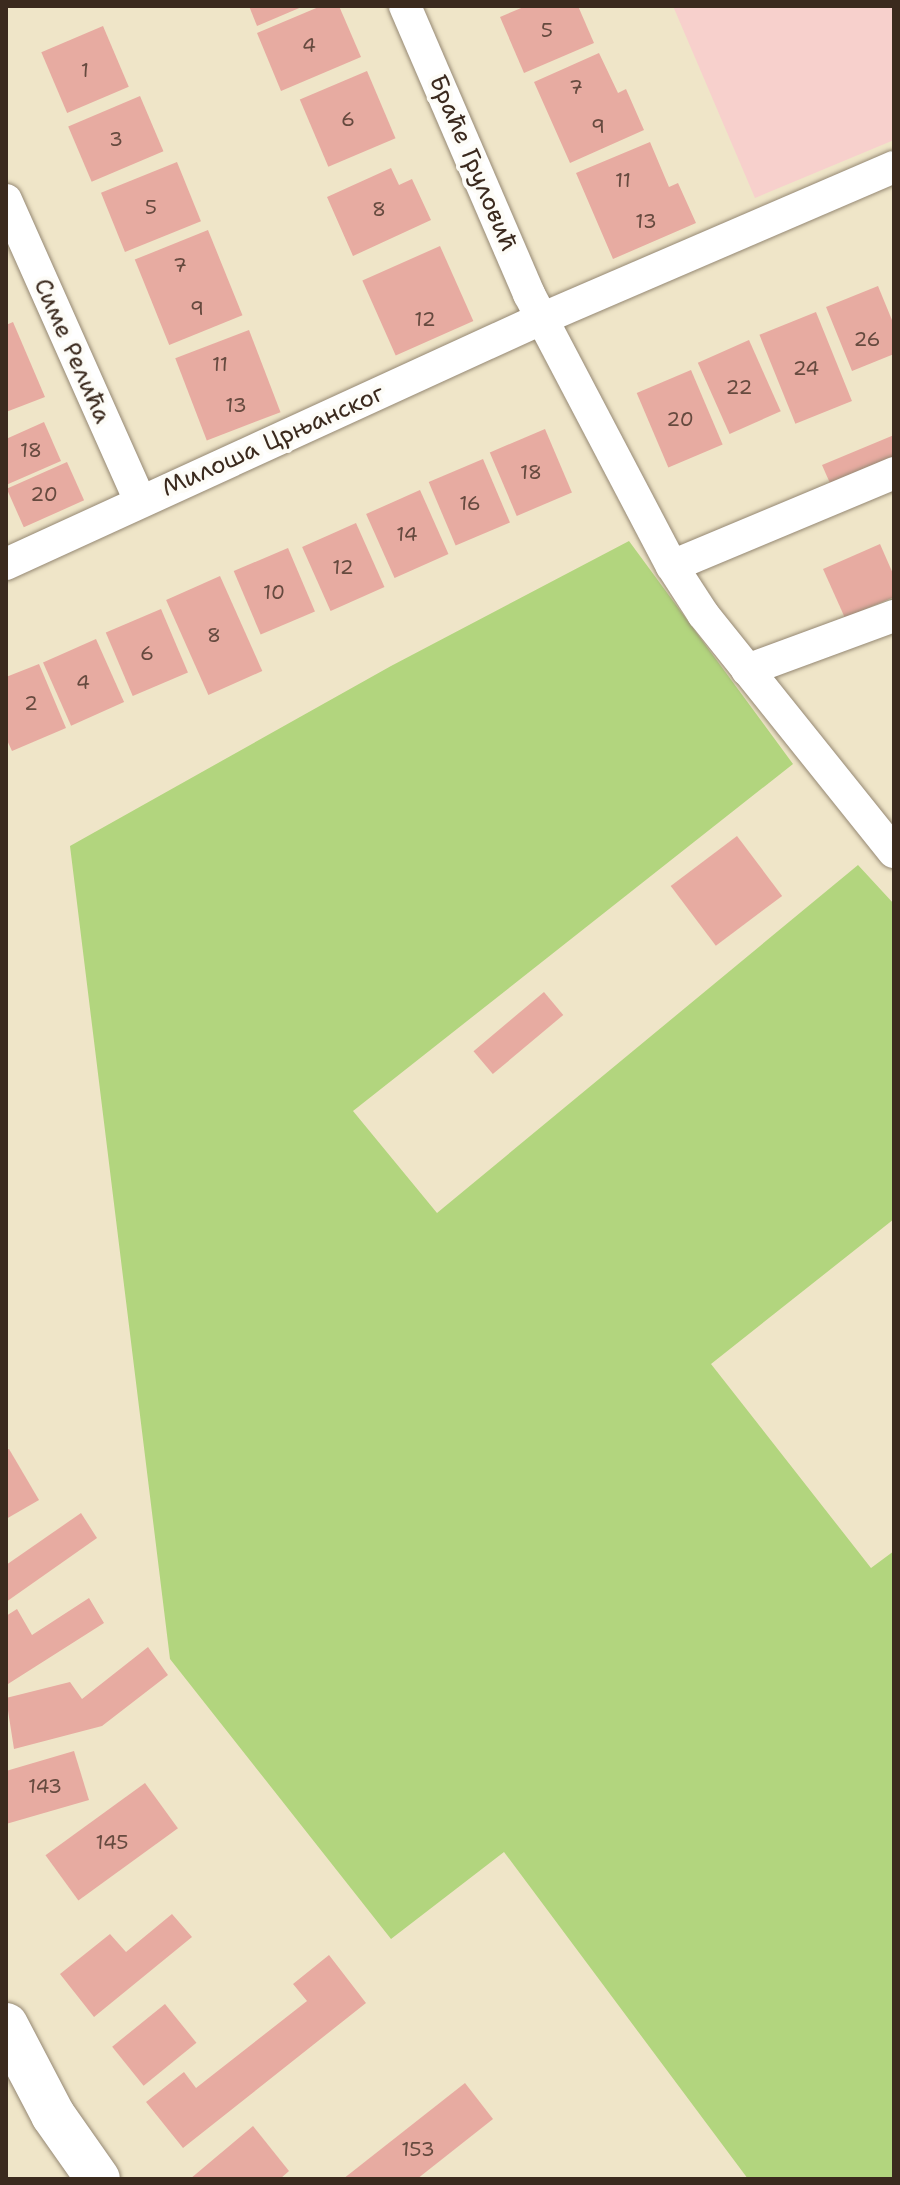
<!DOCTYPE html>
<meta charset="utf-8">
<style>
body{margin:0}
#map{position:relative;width:900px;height:2185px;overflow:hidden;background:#efe5c8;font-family:"Shantell Sans",sans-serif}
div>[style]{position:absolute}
.built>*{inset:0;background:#f7d0cc}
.green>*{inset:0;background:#b2d57e}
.building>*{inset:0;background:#e7aba1;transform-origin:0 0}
.roads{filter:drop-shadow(0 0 2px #958873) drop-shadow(0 0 2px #958873)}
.street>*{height:32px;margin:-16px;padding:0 16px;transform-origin:16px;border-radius:16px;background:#fff}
.secondary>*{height:44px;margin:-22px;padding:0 22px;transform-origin:22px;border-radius:22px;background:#fff}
span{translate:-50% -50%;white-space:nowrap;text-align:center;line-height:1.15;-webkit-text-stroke:8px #fdfcf7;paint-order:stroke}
.number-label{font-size:20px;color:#664a3f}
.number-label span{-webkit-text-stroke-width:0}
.street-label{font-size:24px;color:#3b2a1e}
.frame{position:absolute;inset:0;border:8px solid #3b2a1e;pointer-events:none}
</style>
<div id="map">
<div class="built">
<i style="clip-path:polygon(673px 6px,894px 6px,894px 140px,755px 198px)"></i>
</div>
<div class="green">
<i style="clip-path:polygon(629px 541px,793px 764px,353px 1111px,437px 1213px,858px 865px,894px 904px,894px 1219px,711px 1364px,871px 1568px,894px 1551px,894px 2179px,748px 2179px,504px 1852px,391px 1939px,170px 1659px,70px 846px,391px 666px)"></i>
</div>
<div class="building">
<i style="clip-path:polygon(249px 6px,304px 6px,257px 26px)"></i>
<i style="clip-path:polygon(321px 6px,339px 6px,361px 57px,281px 91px,257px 33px)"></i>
<i style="clip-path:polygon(526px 6px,578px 6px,594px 43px,524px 73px,500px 17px)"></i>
<i style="left:103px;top:26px;width:66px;height:67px;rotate:67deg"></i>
<i style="clip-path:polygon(599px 53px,618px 93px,626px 89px,644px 130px,570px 163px,534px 82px)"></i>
<i style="left:367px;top:71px;width:73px;height:73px;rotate:67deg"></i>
<i style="left:140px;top:96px;width:60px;height:78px;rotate:67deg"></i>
<i style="clip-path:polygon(650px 142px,669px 187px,678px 183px,696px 223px,613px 259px,576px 173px)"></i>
<i style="left:177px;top:162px;width:64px;height:82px;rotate:68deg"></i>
<i style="clip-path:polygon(391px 168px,399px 185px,412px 179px,431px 220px,353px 256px,327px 197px)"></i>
<i style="left:208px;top:230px;width:92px;height:79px;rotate:68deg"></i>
<i style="left:440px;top:246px;width:82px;height:85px;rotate:66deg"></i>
<i style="clip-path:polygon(878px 286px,894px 325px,894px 354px,852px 371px,826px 307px)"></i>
<i style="left:816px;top:312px;width:96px;height:61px;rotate:68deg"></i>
<i style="clip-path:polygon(13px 322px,45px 397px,6px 412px,6px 325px)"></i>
<i style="left:249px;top:330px;width:88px;height:79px;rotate:69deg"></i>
<i style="left:749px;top:340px;width:78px;height:56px;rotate:66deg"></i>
<i style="left:691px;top:370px;width:81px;height:59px;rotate:67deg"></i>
<i style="clip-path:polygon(44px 422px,61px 461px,6px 485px,6px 439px)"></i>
<i style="left:545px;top:429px;width:69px;height:60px;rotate:67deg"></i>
<i style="clip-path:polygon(894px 435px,894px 465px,833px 490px,822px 465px)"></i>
<i style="left:483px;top:459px;width:69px;height:59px;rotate:67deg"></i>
<i style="left:67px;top:462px;width:42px;height:66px;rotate:66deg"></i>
<i style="left:420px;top:490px;width:70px;height:59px;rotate:66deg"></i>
<i style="left:356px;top:523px;width:70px;height:59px;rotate:66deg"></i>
<i style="clip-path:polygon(880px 544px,894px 576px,894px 597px,845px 618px,823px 569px)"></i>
<i style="left:288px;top:548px;width:69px;height:59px;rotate:67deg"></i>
<i style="left:220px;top:576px;width:104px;height:59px;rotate:66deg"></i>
<i style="left:161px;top:609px;width:69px;height:60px;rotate:67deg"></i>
<i style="left:96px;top:639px;width:69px;height:58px;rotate:66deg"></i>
<i style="clip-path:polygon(39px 664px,66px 728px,12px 751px,6px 738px,6px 677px)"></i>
<i style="left:737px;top:836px;width:75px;height:83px;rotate:53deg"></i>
<i style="left:544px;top:992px;width:30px;height:92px;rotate:50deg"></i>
<i style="clip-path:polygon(9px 1449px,39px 1500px,6px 1519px,6px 1450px)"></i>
<i style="clip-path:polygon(81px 1513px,97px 1538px,6px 1602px,6px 1565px)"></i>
<i style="clip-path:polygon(89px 1598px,104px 1623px,8px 1684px,6px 1616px,17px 1609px,32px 1635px)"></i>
<i style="clip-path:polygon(148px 1647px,168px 1675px,102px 1726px,14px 1749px,6px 1698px,70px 1682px,82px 1699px)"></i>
<i style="clip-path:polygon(74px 1751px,89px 1800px,6px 1824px,6px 1771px)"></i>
<i style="left:145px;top:1783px;width:56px;height:123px;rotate:54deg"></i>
<i style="clip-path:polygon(172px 1914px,192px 1937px,94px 2017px,60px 1974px,110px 1934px,126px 1952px)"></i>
<i style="clip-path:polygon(329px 1955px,366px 2003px,183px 2148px,146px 2102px,184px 2072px,196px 2088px,307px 2001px,293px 1984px)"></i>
<i style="left:165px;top:2004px;width:50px;height:68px;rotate:51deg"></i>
<i style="clip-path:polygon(465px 2083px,493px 2119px,417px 2179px,343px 2179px)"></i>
<i style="clip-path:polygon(253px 2126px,289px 2171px,280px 2179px,190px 2179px)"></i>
</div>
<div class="roads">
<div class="street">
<i style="left:405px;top:6px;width:314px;rotate:66.7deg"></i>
<i style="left:529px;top:294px;width:307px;rotate:62.3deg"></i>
<i style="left:672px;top:566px;width:57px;rotate:57.1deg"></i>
<i style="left:703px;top:614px;width:305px;rotate:51.3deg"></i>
<i style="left:6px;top:200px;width:329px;rotate:66deg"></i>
<i style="left:6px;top:564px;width:588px;rotate:-24.61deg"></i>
<i style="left:541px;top:319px;width:384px;rotate:-23.3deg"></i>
<i style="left:672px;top:566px;width:241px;rotate:-22.7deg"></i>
<i style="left:747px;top:670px;width:157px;rotate:-20.2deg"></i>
</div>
<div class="secondary">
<i style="left:6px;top:2025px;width:102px;rotate:62.4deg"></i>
<i style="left:53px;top:2115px;width:78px;rotate:54.9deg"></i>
</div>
</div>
<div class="number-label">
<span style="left:547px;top:30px">5</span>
<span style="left:309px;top:45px">4</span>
<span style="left:85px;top:70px">1</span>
<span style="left:576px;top:87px">7</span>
<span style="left:348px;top:119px">6</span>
<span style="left:598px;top:126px">9</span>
<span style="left:116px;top:139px">3</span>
<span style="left:623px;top:180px">11</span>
<span style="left:151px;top:207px">5</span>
<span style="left:379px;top:209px">8</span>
<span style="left:646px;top:221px">13</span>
<span style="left:180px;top:265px">7</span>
<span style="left:197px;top:308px">9</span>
<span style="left:425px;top:319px">12</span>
<span style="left:867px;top:339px">26</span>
<span style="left:220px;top:364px">11</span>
<span style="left:806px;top:368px">24</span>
<span style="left:739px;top:387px">22</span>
<span style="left:236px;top:405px">13</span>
<span style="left:680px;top:419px">20</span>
<span style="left:31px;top:450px">18</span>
<span style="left:531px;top:472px">18</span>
<span style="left:44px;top:494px">20</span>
<span style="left:470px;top:503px">16</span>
<span style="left:407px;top:534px">14</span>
<span style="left:343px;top:567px">12</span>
<span style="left:274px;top:592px">10</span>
<span style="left:214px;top:635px">8</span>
<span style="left:147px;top:653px">6</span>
<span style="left:83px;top:682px">4</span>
<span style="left:31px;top:703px">2</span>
<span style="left:45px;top:1786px">143</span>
<span style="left:112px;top:1842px">145</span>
<span style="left:418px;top:2149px">153</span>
</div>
<div class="street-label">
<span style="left:473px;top:163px;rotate:67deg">Браће Груловић</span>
<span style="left:72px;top:351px;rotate:66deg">Симе Релића</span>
<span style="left:273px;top:441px;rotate:-24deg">Милоша Црњанског</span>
</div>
<div class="frame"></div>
</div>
